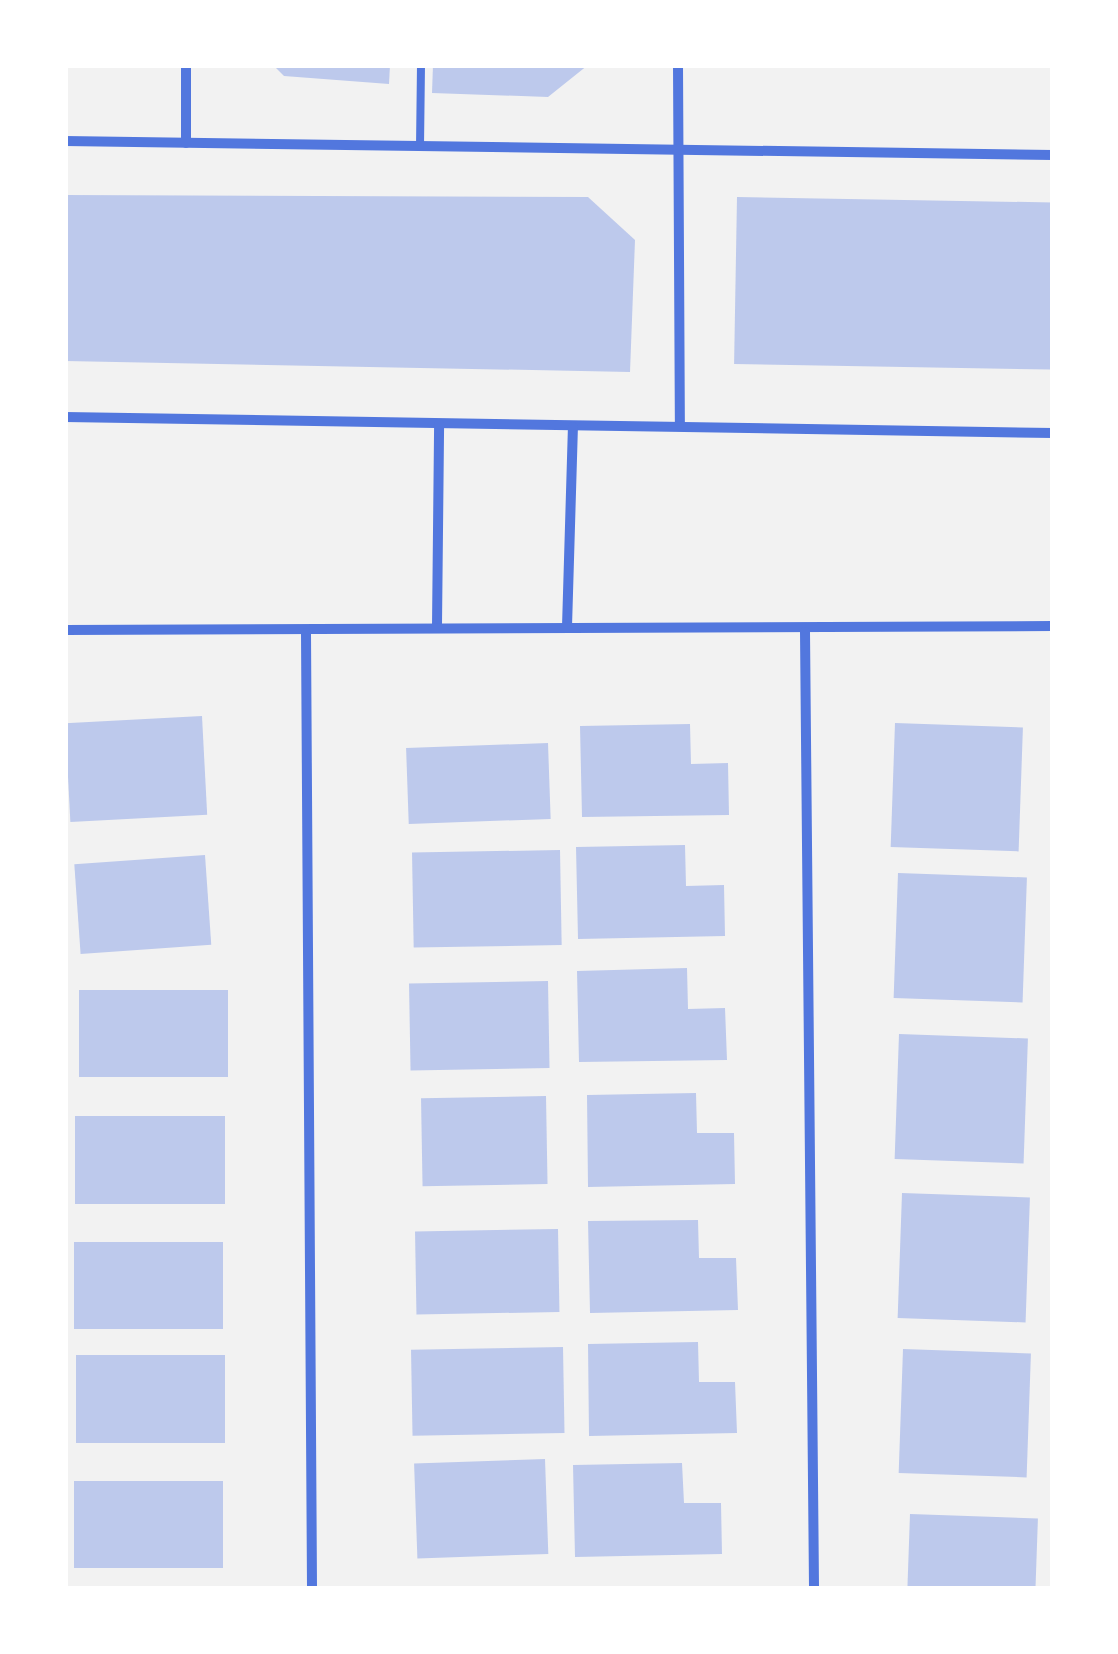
<!DOCTYPE html>
<html>
<head>
<meta charset="utf-8">
<style>
	body { margin:0 }
	#map { position:relative; width:1118px; height:1654px; overflow:hidden; background:#f2f2f2; font-family:"Work Sans",sans-serif }
	div>[style] { position:absolute }
	[style*='--x'] { left:calc(var(--x)*1px); top:calc(var(--y)*1px); width:calc(var(--w)*1px); rotate:calc(var(--a)*1deg) }
	.building>* { inset:0; background:#bdc9ec; transform-origin:0 0 }
	.service>* { height:8px; margin:-4px; padding:0 4px; transform-origin:4px; border-radius:4px; background:#5277de }
	.minor>* { height:10px; margin:-5px; padding:0 5px; transform-origin:5px; border-radius:5px; background:#5277de }
	span { translate:-50% -50%; white-space:nowrap; text-align:center; line-height:1.15; -webkit-text-stroke:8px #fff; paint-order:stroke }
	.frame { position:absolute; inset:0; border:68px solid #fff; pointer-events:none }
</style>
</head>
<body>
<div id="map">
	<div class="building">
		<i style="clip-path:polygon(273px 65px,390px 65px,389px 84px,284px 76px)"></i>
		<i style="clip-path:polygon(433px 65px,588px 65px,548px 97px,432px 93px)"></i>
		<i style="clip-path:polygon(65px 195px,588px 197px,635px 240px,630px 372px,65px 361px)"></i>
		<i style="left:737px;top:197px;width:316px;height:167px;rotate:1deg"></i>
		<i style="left:202px;top:716px;width:99px;height:137px;rotate:87deg"></i>
		<i style="left:895px;top:723px;width:128px;height:124px;rotate:2deg"></i>
		<i style="clip-path:polygon(690px 724px,691px 764px,728px 763px,729px 815px,582px 817px,580px 726px)"></i>
		<i style="left:548px;top:743px;width:76px;height:142px;rotate:88deg"></i>
		<i style="clip-path:polygon(685px 845px,686px 886px,724px 885px,725px 936px,578px 939px,576px 847px)"></i>
		<i style="left:560px;top:850px;width:95px;height:148px;rotate:89deg"></i>
		<i style="left:205px;top:855px;width:90px;height:131px;rotate:86deg"></i>
		<i style="left:898px;top:873px;width:129px;height:125px;rotate:2deg"></i>
		<i style="clip-path:polygon(687px 968px,688px 1009px,725px 1008px,727px 1060px,579px 1062px,577px 971px)"></i>
		<i style="left:548px;top:981px;width:87px;height:139px;rotate:89deg"></i>
		<i style="left:79px;top:990px;width:149px;height:87px"></i>
		<i style="left:899px;top:1034px;width:129px;height:125px;rotate:2deg"></i>
		<i style="clip-path:polygon(696px 1093px,697px 1133px,734px 1133px,735px 1184px,588px 1187px,587px 1095px)"></i>
		<i style="left:546px;top:1096px;width:88px;height:125px;rotate:89deg"></i>
		<i style="left:225px;top:1116px;width:88px;height:150px;rotate:90deg"></i>
		<i style="left:902px;top:1193px;width:128px;height:125px;rotate:2deg"></i>
		<i style="clip-path:polygon(698px 1220px,699px 1258px,736px 1258px,738px 1310px,590px 1313px,588px 1221px)"></i>
		<i style="left:558px;top:1229px;width:83px;height:143px;rotate:89deg"></i>
		<i style="left:74px;top:1242px;width:149px;height:87px"></i>
		<i style="clip-path:polygon(698px 1342px,699px 1382px,735px 1382px,737px 1433px,589px 1436px,588px 1344px)"></i>
		<i style="left:563px;top:1347px;width:86px;height:152px;rotate:89deg"></i>
		<i style="left:903px;top:1349px;width:128px;height:124px;rotate:2deg"></i>
		<i style="left:76px;top:1355px;width:149px;height:88px"></i>
		<i style="left:545px;top:1459px;width:95px;height:131px;rotate:88deg"></i>
		<i style="clip-path:polygon(682px 1463px,684px 1503px,721px 1503px,722px 1554px,575px 1557px,573px 1465px)"></i>
		<i style="left:74px;top:1481px;width:149px;height:87px"></i>
		<i style="left:910px;top:1514px;width:128px;height:75px;rotate:2deg"></i>
	</div>
	<div class="service">
		<i style="--x:420;--y:147;--w:82;--a:-89.3"></i>
	</div>
	<div class="minor">
		<i style="--x:678;--y:65;--w:361;--a:89.7"></i>
		<i style="--x:65;--y:141;--w:988;--a:0.81"></i>
		<i style="--x:186;--y:143;--w:78;--a:-90"></i>
		<i style="--x:65;--y:417;--w:988;--a:0.93"></i>
		<i style="--x:437;--y:626;--w:202;--a:-89.4"></i>
		<i style="--x:567;--y:627;--w:200;--a:-88.3"></i>
		<i style="--x:65;--y:630;--w:988;--a:-0.23"></i>
		<i style="--x:805;--y:632;--w:957;--a:89.46"></i>
		<i style="--x:306;--y:633;--w:956;--a:89.64"></i>
	</div>
	<div class="frame"></div>
</div>
</body>
</html>
